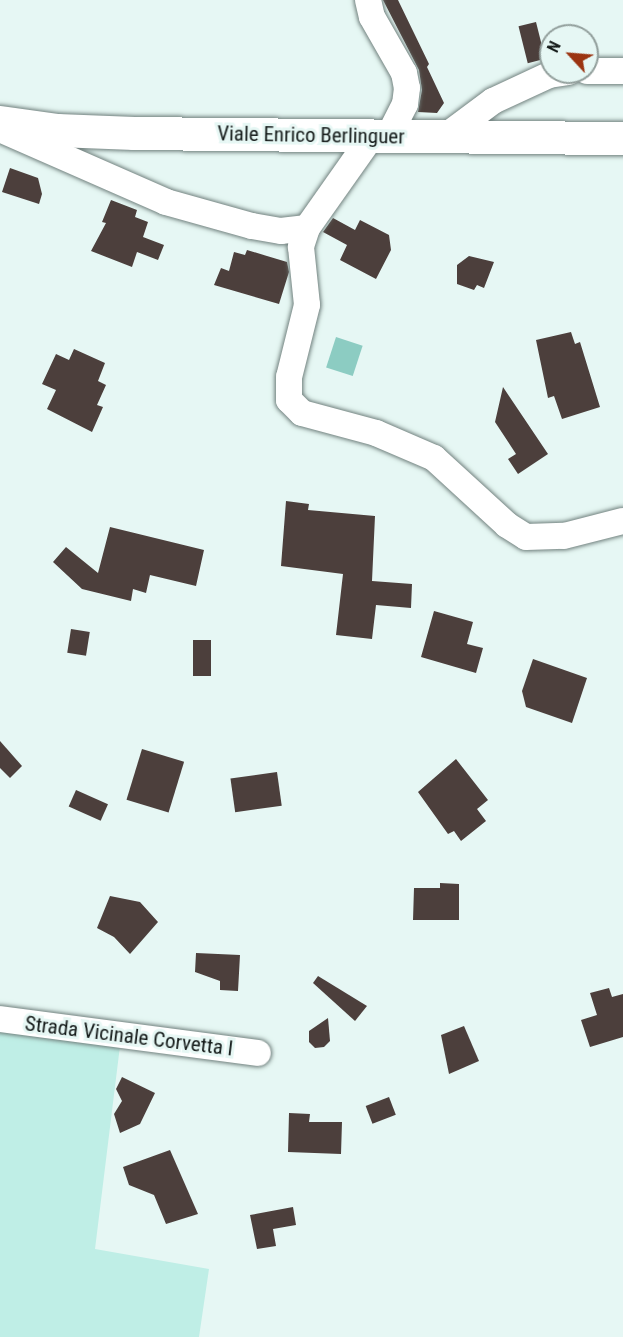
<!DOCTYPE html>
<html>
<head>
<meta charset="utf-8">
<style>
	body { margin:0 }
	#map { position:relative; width:623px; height:1337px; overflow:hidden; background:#e6f7f4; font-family:"Roboto Condensed",sans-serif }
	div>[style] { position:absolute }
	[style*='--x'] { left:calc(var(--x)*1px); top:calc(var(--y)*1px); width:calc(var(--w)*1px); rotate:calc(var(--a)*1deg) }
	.green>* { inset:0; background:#bfeee6 }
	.water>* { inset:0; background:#8cccc2; transform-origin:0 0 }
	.building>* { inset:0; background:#4c3f3c; transform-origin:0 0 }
	.roads { filter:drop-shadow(0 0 2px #72827f) drop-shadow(0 0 2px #72827f) }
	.minor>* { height:26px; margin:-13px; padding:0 13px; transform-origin:13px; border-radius:13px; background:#fff }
	.secondary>* { height:33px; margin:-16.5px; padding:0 16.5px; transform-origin:16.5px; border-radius:16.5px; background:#fff }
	span { translate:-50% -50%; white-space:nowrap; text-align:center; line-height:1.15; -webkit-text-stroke:6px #e6f7f4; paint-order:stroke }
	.street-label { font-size:21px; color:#141a19 }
	.north { position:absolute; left:539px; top:24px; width:60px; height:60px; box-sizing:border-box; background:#e6f7f4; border:2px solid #929f9c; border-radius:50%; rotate:296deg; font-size:16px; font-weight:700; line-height:24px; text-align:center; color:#141a19 }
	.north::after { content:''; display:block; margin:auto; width:21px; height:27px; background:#9b3411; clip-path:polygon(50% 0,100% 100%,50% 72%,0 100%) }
</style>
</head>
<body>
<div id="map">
	<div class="green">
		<i style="clip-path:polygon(0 1031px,120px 1046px,95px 1249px,209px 1269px,199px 1337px,0 1337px)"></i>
	</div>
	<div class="water">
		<i style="left:336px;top:337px;width:28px;height:32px;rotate:18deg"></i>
	</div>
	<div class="building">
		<i style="clip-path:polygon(383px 0,398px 0,429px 64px,427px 67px,444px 103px,437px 113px,418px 112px,422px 90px,419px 70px)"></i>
		<i style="left:536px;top:22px;width:38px;height:18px;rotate:76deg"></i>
		<i style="clip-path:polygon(10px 168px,38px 178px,42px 194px,39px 204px,2px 192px)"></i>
		<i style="clip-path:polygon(111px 200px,137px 210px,135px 217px,148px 222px,143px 237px,164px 245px,158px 260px,137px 252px,132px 267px,91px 251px,106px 223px,102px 222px)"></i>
		<i style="clip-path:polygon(333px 218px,355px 230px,360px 220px,389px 235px,391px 250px,376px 279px,340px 260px,347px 245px,323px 232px)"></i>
		<i style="clip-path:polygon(247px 250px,287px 262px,289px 272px,279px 304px,214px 285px,221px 268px,229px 271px,234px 252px,245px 255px)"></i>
		<i style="clip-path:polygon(469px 256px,494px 262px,484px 288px,477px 285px,474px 290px,457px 284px,457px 265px)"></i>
		<i style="clip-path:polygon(571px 332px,575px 344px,580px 342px,600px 407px,562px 419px,554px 396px,548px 398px,536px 340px)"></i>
		<i style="clip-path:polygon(74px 349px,105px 363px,98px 381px,106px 385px,97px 405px,103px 407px,92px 432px,47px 409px,56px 390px,42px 384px,56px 354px,69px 360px)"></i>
		<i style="clip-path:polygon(503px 387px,548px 454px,518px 474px,508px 459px,516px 454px,495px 422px)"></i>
		<i style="clip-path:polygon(286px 501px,309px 504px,308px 510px,375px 516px,372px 581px,412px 584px,411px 608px,376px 605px,372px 639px,336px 635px,343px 574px,281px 566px)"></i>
		<i style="clip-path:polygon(110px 527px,204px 550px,196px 586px,150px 575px,146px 593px,133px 589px,131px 601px,82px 589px,53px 562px,66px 547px,98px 573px)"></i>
		<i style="clip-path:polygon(434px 611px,473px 622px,467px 644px,483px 648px,476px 673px,421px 657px)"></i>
		<i style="left:71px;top:629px;width:19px;height:24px;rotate:9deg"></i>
		<i style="left:211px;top:640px;width:36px;height:18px;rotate:90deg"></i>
		<i style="clip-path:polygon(533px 659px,587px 678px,572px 723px,526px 707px,522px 691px)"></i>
		<i style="clip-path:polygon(0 741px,22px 766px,10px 778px,0 768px)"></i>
		<i style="left:142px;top:749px;width:44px;height:53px;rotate:17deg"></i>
		<i style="clip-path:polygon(456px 759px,488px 800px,477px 809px,486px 821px,461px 841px,454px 831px,448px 834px,418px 792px)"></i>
		<i style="left:277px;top:772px;width:34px;height:47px;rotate:82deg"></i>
		<i style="left:76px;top:790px;width:35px;height:18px;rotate:24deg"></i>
		<i style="clip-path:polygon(440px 883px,459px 884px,459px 920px,413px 920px,414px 888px,440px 888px)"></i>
		<i style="clip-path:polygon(110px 896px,140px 902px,158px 922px,130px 954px,114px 937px,97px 928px)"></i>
		<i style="clip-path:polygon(196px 953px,240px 955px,238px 991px,220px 990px,220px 981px,195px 972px)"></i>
		<i style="clip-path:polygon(318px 976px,367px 1006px,355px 1021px,313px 983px)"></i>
		<i style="clip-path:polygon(609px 988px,612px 997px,623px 994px,623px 1037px,590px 1047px,581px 1020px,597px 1015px,590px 993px)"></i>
		<i style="clip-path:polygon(328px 1018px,330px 1041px,324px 1047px,315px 1048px,309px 1042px,309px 1031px)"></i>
		<i style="clip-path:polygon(464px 1026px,479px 1061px,449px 1074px,441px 1035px)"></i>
		<i style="clip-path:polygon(122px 1077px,155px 1093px,140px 1124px,120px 1133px,114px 1114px,122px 1101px,116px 1089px)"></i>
		<i style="left:389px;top:1097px;width:19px;height:25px;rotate:69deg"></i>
		<i style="clip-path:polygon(289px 1113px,310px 1114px,309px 1122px,342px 1122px,341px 1154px,288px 1152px)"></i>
		<i style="clip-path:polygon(170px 1150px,198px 1214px,166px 1224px,154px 1195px,129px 1185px,123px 1167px)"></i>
		<i style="clip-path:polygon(293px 1207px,296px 1225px,273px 1229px,276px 1246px,257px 1249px,250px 1215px)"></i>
	</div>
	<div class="roads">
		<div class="minor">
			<i style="--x:368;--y:0;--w:17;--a:77"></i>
			<i style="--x:372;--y:17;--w:64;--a:60.3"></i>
			<i style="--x:404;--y:73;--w:15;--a:79"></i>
			<i style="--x:407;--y:88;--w:16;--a:97"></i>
			<i style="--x:405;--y:104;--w:36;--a:117"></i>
			<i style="--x:587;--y:71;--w:36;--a:0"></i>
			<i style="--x:0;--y:129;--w:181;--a:23.7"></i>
			<i style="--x:166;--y:202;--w:89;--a:15.6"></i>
			<i style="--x:252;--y:226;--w:29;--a:10"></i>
			<i style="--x:281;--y:231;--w:26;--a:-7"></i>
			<i style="--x:307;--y:228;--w:20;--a:108"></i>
			<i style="--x:301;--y:247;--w:58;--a:84.1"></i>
			<i style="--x:307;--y:305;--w:74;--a:104"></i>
			<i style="--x:289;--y:377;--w:23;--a:90"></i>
			<i style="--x:289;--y:400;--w:18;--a:45"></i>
			<i style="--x:302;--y:413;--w:77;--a:15.1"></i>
			<i style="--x:376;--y:433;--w:63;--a:23.3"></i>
			<i style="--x:434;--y:458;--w:99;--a:42.5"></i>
			<i style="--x:507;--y:525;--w:22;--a:32"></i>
			<i style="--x:526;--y:537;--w:38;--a:-2"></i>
			<i style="--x:564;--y:536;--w:61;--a:-14.3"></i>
			<i style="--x:446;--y:136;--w:59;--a:-36.7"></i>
			<i style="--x:493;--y:101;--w:62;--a:-24.9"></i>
			<i style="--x:549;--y:75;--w:20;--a:-9"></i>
			<i style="--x:307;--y:228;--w:113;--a:-54.8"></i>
			<i style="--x:0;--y:1019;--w:260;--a:7.5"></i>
		</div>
		<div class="secondary">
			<i style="--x:0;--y:122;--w:58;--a:8"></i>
			<i style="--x:57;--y:130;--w:77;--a:2.2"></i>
			<i style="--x:134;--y:133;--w:489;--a:0.6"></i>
		</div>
	</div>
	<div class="street-label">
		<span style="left:311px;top:135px;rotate:1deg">Viale Enrico Berlinguer</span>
		<span style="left:129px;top:1036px;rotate:7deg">Strada Vicinale Corvetta I</span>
	</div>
	<div class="north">N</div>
</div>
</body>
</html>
